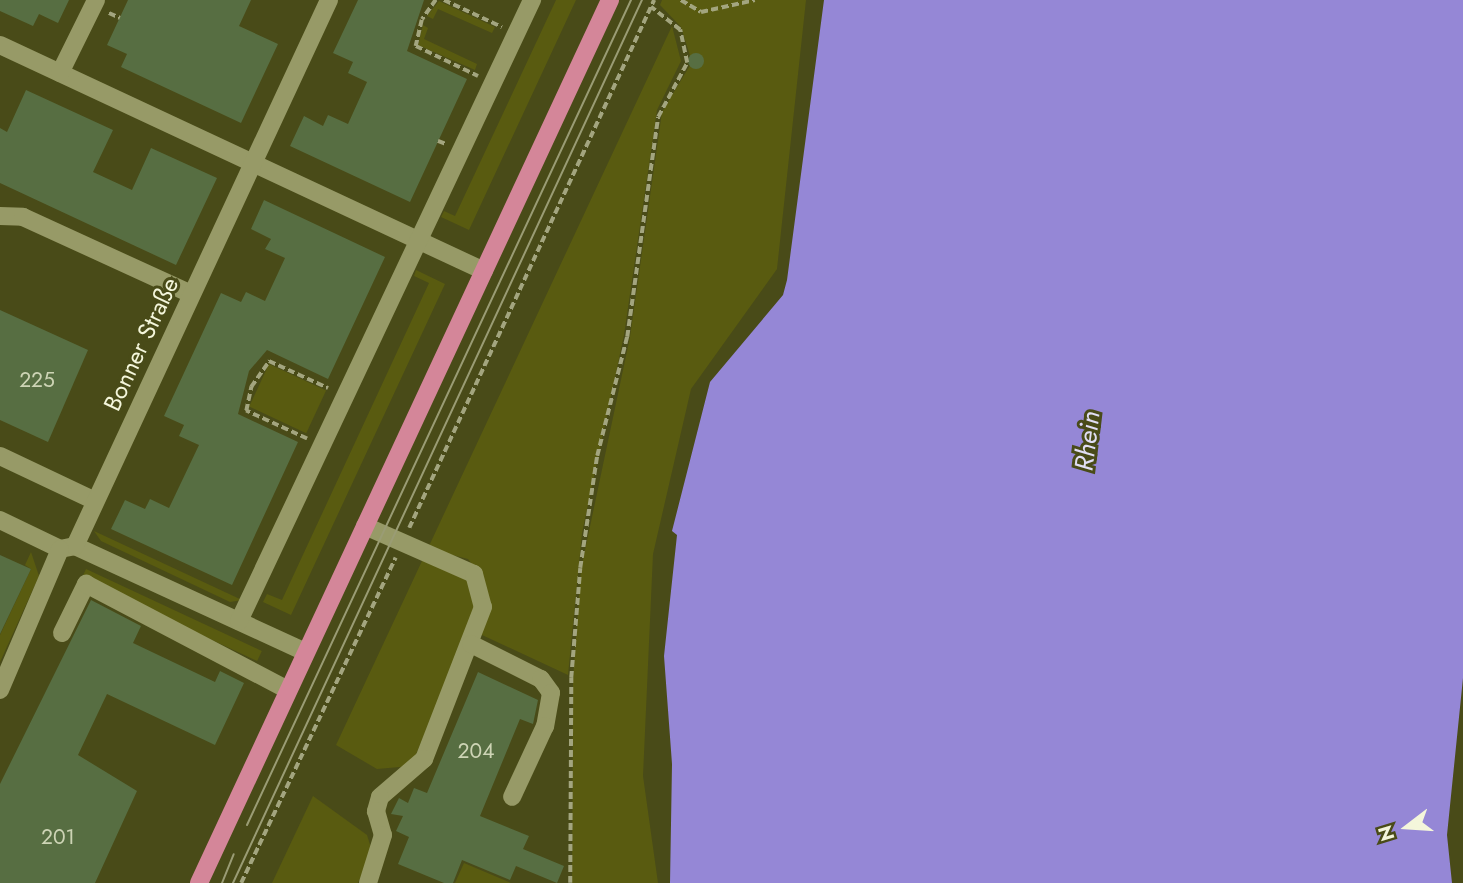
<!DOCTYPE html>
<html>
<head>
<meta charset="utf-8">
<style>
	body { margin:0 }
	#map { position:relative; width:1463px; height:883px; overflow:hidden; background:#494b18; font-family:Jost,sans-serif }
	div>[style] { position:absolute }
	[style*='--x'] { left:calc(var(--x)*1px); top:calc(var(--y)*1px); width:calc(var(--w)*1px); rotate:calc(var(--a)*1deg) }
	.green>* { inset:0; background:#595b10; transform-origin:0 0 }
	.water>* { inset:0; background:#9587d6 }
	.building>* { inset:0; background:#576e42 }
	.round { border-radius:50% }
	.path>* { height:3.5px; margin-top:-1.75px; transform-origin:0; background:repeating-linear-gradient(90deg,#a3a57f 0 7px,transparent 0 10.5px) }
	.minor>* { height:18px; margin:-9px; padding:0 9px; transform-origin:9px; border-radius:9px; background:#979a67 }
	.major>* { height:18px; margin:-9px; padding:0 9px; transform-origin:9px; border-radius:9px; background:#d48699 }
	.tram>* { height:2px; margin:-1px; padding:0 1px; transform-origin:1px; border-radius:1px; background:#9a9c74 }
	span { translate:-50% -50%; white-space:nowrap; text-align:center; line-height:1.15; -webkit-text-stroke:6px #494b18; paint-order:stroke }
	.number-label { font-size:21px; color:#cdd4b5 }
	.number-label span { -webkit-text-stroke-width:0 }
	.street-label { font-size:24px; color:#f4f6db }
	.water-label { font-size:26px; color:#e1def4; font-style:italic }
	.north { position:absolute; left:1372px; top:792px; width:70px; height:70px; -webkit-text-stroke:5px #494b18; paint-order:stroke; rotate:253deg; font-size:19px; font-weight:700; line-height:28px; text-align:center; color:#f4f6db }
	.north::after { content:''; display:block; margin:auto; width:24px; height:32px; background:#f4f6db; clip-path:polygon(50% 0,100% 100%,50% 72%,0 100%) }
</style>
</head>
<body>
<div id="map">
	<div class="green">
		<i style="clip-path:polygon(556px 0,576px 0,469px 230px,441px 217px,444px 211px,455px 216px)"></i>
		<i style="clip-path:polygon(662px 0,806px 0,777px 269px,691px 389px,653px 554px,643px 776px,658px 883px,572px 883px,573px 679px,581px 569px,630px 337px,662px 112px,692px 62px,681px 27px,660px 5px)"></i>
		<i style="clip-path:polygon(439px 1px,495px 27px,492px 33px,438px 9px,433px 19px,427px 16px)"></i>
		<i style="clip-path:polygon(423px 25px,428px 28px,424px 39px,477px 64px,475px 70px,418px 45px)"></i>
		<i style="clip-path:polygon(672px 26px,681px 61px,657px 110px,624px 335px,582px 533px,568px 675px,482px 635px,478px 572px,468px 559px,444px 553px,469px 574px,478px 608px,411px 766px,377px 769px,336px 745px)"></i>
		<i style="clip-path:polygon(416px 270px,445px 284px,291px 615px,263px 602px,267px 594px,282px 600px,429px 283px,414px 276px)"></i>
		<i style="left:269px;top:364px;width:63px;height:47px;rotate:25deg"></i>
		<i style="clip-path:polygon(94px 531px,242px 600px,230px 602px,101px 541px)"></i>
		<i style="clip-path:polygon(31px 552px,39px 576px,0 662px,0 635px,31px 569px,25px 565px)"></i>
		<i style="left:86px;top:569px;width:194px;height:11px;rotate:25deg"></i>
		<i style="clip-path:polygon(313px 796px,367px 835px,372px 851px,358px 883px,272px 883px)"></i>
		<i style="clip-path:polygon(464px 863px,511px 883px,455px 883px)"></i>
	</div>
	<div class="water">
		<i style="clip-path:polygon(824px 0,1463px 0,1463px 678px,1447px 835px,1452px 883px,670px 883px,672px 764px,664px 656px,677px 535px,672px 531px,710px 382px,783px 295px,787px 280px)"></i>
	</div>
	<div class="building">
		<i style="clip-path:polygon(0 0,69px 0,58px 23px,39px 14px,33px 26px,0 11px)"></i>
		<i style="clip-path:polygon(128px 0,251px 0,239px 26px,278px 44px,241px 123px,121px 67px,127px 54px,107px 45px)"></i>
		<i style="clip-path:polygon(358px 0,424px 0,407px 51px,467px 79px,410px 202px,290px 146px,304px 116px,323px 126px,328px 115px,348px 124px,367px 82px,348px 73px,353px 62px,333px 53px)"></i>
		<i class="round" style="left:688px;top:53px;width:16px;height:16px"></i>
		<i style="clip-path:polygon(26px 90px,113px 130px,93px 172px,132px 190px,151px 148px,217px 178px,176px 265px,0 183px,0 128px,7px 132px)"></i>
		<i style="clip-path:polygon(264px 200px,385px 257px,328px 379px,267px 350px,249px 371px,238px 414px,298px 442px,232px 585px,111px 529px,125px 500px,145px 509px,150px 499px,169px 508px,199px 445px,179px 436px,184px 425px,164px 416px,221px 293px,241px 302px,246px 292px,265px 301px,285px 258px,265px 249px,271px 239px,251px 229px)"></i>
		<i style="clip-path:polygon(0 310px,88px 350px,48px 442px,0 420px)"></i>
		<i style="clip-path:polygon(0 555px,31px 569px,0 634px)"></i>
		<i style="clip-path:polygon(91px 600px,141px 626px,133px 643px,215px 682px,220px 671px,244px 683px,215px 745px,107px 694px,78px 755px,137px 791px,95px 883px,0 883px,0 784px)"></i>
		<i style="clip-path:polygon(478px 672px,538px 700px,533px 724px,520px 719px,480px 816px,529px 836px,523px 849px,564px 866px,557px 883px,516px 866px,510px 880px,462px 860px,453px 883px,444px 883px,398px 864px,409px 837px,396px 831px,403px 816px,391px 814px,399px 798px,408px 803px,414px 788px,427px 793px)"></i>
	</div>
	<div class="path">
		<i style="--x:436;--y:0;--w:24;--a:125"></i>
		<i style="--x:422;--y:20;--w:27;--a:103"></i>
		<i style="--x:416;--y:46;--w:69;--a:25.8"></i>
		<i style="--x:444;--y:0;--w:64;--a:25"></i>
		<i style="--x:681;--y:0;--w:23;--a:31"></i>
		<i style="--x:701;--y:12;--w:55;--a:-12.5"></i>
		<i style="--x:109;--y:13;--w:12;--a:24"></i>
		<i style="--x:438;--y:141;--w:9;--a:21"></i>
		<i style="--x:307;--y:439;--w:67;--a:-155.3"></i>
		<i style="--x:246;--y:411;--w:25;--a:-78"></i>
		<i style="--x:251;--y:387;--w:32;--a:-55"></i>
		<i style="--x:269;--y:361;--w:65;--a:24.6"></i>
		<i style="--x:409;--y:528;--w:582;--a:-65.11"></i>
		<i style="--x:241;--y:883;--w:360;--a:-64.6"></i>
		<i style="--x:570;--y:883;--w:205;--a:-89.7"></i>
		<i style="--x:571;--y:678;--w:110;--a:-85.3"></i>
		<i style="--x:580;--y:568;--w:113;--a:-81.4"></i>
		<i style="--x:597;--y:456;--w:123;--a:-75.9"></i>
		<i style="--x:627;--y:337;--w:222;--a:-82"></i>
		<i style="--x:658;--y:117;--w:61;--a:-61.8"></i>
		<i style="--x:687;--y:63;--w:34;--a:-102"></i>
		<i style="--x:680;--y:30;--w:37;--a:-142"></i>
	</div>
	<div class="minor">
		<i style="--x:0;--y:45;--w:534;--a:25.03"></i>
		<i style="--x:60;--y:73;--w:81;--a:-63.7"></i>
		<i style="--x:0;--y:216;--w:23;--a:2"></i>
		<i style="--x:23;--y:217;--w:185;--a:24.6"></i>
		<i style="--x:0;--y:456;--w:105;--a:25.3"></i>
		<i style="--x:0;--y:520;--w:67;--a:25.8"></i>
		<i style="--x:60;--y:549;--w:15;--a:-11"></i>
		<i style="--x:75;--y:546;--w:253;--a:24.7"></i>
		<i style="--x:365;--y:526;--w:119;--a:23.8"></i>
		<i style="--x:474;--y:574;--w:34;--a:75"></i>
		<i style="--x:483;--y:607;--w:163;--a:111.2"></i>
		<i style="--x:424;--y:759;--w:58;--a:139.2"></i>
		<i style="--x:380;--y:797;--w:15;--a:106"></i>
		<i style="--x:376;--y:811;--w:25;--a:74"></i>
		<i style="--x:383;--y:835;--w:50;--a:107.4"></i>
		<i style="--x:75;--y:546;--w:602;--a:-65.05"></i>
		<i style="--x:239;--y:621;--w:687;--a:-64.74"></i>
		<i style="--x:62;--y:633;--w:55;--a:-63.9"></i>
		<i style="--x:86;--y:584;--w:228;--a:27.7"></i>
		<i style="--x:471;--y:644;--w:78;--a:26.6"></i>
		<i style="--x:541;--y:679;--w:17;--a:54"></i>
		<i style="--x:551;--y:693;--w:34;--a:100"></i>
		<i style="--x:545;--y:726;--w:78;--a:114.9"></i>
		<i style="--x:0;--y:690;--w:153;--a:-66.9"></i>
	</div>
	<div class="major">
		<i style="--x:199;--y:883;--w:974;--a:-65.04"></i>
	</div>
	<div class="tram">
		<i style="--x:247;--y:825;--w:910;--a:-65.04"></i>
		<i style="--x:222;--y:883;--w:31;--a:-68"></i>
		<i style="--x:233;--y:883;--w:973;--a:-65.15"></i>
	</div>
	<div class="number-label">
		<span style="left:37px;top:380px">225</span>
		<span style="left:476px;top:751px">204</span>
		<span style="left:58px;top:837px">201</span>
	</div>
	<div class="street-label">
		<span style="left:141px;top:344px;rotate:-65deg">Bonner Straße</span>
	</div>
	<div class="water-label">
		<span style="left:1088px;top:441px;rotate:-83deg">Rhein</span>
	</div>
	<div class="north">N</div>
</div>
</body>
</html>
